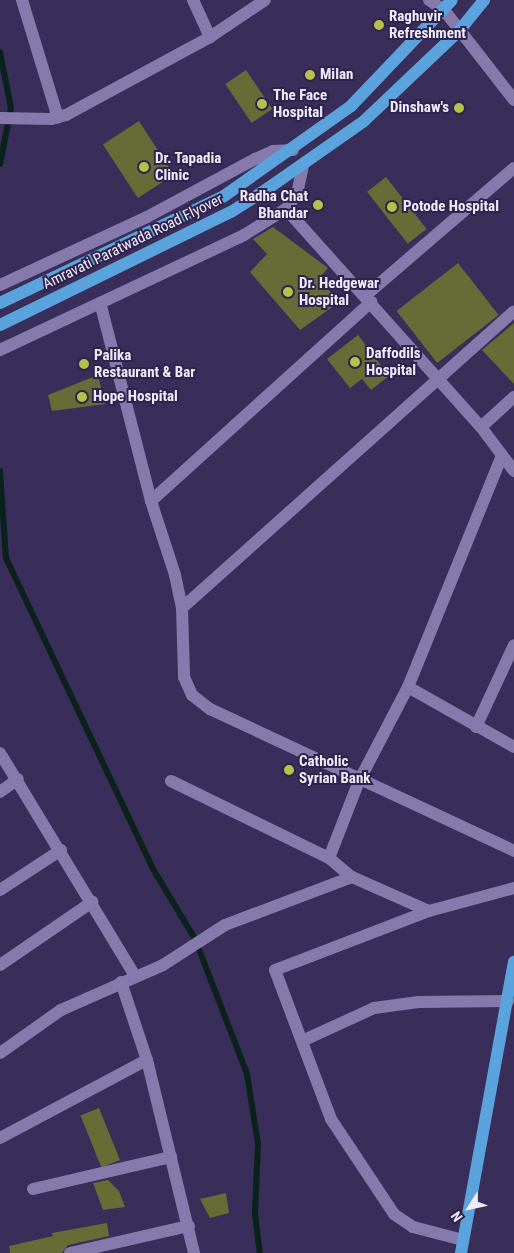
<!DOCTYPE html>
<html>
<head>
<meta charset="utf-8">
<style>
	body { margin:0 }
	#map { position:relative; width:514px; height:1253px; overflow:hidden; background:#392d59; font-family:"Roboto Condensed",sans-serif }
	div>[style] { position:absolute }
	[style*='--x'] { left:calc(var(--x)*1px); top:calc(var(--y)*1px); width:calc(var(--w)*1px); rotate:calc(var(--a)*1deg) }
	.stream>* { height:6px; margin:-3px; padding:0 3px; transform-origin:3px; border-radius:3px; background:#0b221c }
	.building>* { inset:0; background:#656c36; transform-origin:0 0 }
	.minor>* { height:12px; margin:-6px; padding:0 6px; transform-origin:6px; border-radius:6px; background:#867aad }
	.major>* { height:12px; margin:-6px; padding:0 6px; transform-origin:6px; border-radius:6px; background:#5aa3dd }
	.dots>* { width:14px; height:14px; translate:-50% -50%; box-sizing:border-box; border:2px solid #2f224d; border-radius:50% }
	span { translate:-50% -50%; white-space:nowrap; text-align:center; line-height:1.15; -webkit-text-stroke:4px #2f224d; paint-order:stroke }
	.poi-label { font-size:15px; color:#efecfd; font-weight:700 }
	.left { translate:0 -50%; text-align:left }
	.right { translate:-100% -50%; text-align:right }
	.street-label { font-size:15px; color:#efecfd }
	.north { position:absolute; left:444px; top:1183px; width:50px; height:50px; -webkit-text-stroke:4px #2f224d; paint-order:stroke; rotate:235deg; font-size:14px; font-weight:700; line-height:20px; text-align:center; color:#efecfd }
	.north::after { content:''; display:block; margin:auto; width:18px; height:22px; background:#efecfd; clip-path:polygon(50% 0,100% 100%,50% 72%,0 100%) }
</style>
</head>
<body>
<div id="map">
	<div class="stream">
		<i style="--x:0;--y:52;--w:57;--a:78.9"></i>
		<i style="--x:11;--y:108;--w:57;--a:101.1"></i>
		<i style="--x:0;--y:471;--w:87;--a:86.1"></i>
		<i style="--x:6;--y:558;--w:344;--a:64.7"></i>
		<i style="--x:153;--y:869;--w:82;--a:59"></i>
		<i style="--x:195;--y:939;--w:145;--a:68.9"></i>
		<i style="--x:247;--y:1074;--w:71;--a:81.1"></i>
		<i style="--x:258;--y:1144;--w:70;--a:92.5"></i>
		<i style="--x:255;--y:1214;--w:39;--a:83"></i>
	</div>
	<div class="building">
		<i style="left:246px;top:70px;width:47px;height:25px;rotate:56deg"></i>
		<i style="left:139px;top:121px;width:64px;height:43px;rotate:57deg"></i>
		<i style="left:386px;top:177px;width:66px;height:24px;rotate:52deg"></i>
		<i style="clip-path:polygon(273px 227px,328px 268px,320px 277px,338px 303px,300px 330px,250px 272px,267px 254px,253px 239px)"></i>
		<i style="left:458px;top:263px;width:66px;height:78px;rotate:52deg"></i>
		<i style="clip-path:polygon(514px 323px,514px 384px,482px 350px)"></i>
		<i style="clip-path:polygon(358px 335px,389px 376px,371px 390px,362px 379px,350px 388px,327px 359px)"></i>
		<i style="clip-path:polygon(98px 375px,105px 404px,52px 411px,48px 395px)"></i>
		<i style="left:99px;top:1108px;width:56px;height:20px;rotate:68deg"></i>
		<i style="clip-path:polygon(108px 1180px,119px 1191px,125px 1207px,103px 1210px,93px 1183px)"></i>
		<i style="clip-path:polygon(226px 1193px,229px 1213px,210px 1218px,200px 1199px)"></i>
		<i style="clip-path:polygon(107px 1223px,109px 1236px,68px 1245px,62px 1253px,10px 1253px,9px 1246px,53px 1236px,52px 1233px)"></i>
	</div>
	<div class="minor">
		<i style="--x:22;--y:0;--w:123;--a:73"></i>
		<i style="--x:193;--y:0;--w:41;--a:65.3"></i>
		<i style="--x:429;--y:0;--w:18;--a:34"></i>
		<i style="--x:444;--y:10;--w:114;--a:52.1"></i>
		<i style="--x:0;--y:118;--w:51;--a:1.1"></i>
		<i style="--x:51;--y:119;--w:16;--a:-15"></i>
		<i style="--x:66;--y:115;--w:164;--a:-28.4"></i>
		<i style="--x:210;--y:37;--w:66;--a:-33.9"></i>
		<i style="--x:286;--y:209;--w:292;--a:48.2"></i>
		<i style="--x:481;--y:427;--w:55;--a:53.1"></i>
		<i style="--x:0;--y:285;--w:162;--a:-24.8"></i>
		<i style="--x:147;--y:217;--w:123;--a:-28.2"></i>
		<i style="--x:255;--y:159;--w:20;--a:-24"></i>
		<i style="--x:273;--y:151;--w:20;--a:-3"></i>
		<i style="--x:365;--y:296;--w:196;--a:-40.7"></i>
		<i style="--x:101;--y:306;--w:201;--a:75.6"></i>
		<i style="--x:151;--y:501;--w:78;--a:72"></i>
		<i style="--x:175;--y:575;--w:34;--a:78"></i>
		<i style="--x:182;--y:608;--w:69;--a:88.3"></i>
		<i style="--x:184;--y:677;--w:20;--a:66"></i>
		<i style="--x:192;--y:695;--w:23;--a:38"></i>
		<i style="--x:210;--y:709;--w:336;--a:25"></i>
		<i style="--x:0;--y:350;--w:270;--a:-25.2"></i>
		<i style="--x:244;--y:235;--w:49;--a:-31.8"></i>
		<i style="--x:286;--y:209;--w:19;--a:-54"></i>
		<i style="--x:297;--y:194;--w:30;--a:-78"></i>
		<i style="--x:481;--y:427;--w:45;--a:-42.3"></i>
		<i style="--x:151;--y:501;--w:297;--a:-42.1"></i>
		<i style="--x:182;--y:608;--w:445;--a:-41.8"></i>
		<i style="--x:408;--y:687;--w:122;--a:29.5"></i>
		<i style="--x:476;--y:727;--w:90;--a:-65.1"></i>
		<i style="--x:0;--y:753;--w:261;--a:58.8"></i>
		<i style="--x:171;--y:781;--w:176;--a:26"></i>
		<i style="--x:329;--y:858;--w:30;--a:40"></i>
		<i style="--x:352;--y:877;--w:84;--a:23.8"></i>
		<i style="--x:0;--y:792;--w:22;--a:-36"></i>
		<i style="--x:329;--y:858;--w:83;--a:-68.7"></i>
		<i style="--x:359;--y:781;--w:106;--a:-62.5"></i>
		<i style="--x:408;--y:687;--w:250;--a:-67.9"></i>
		<i style="--x:0;--y:890;--w:73;--a:-33.3"></i>
		<i style="--x:0;--y:965;--w:112;--a:-34.4"></i>
		<i style="--x:121;--y:982;--w:82;--a:71.6"></i>
		<i style="--x:147;--y:1060;--w:199;--a:76.3"></i>
		<i style="--x:302;--y:1041;--w:79;--a:-24.6"></i>
		<i style="--x:374;--y:1008;--w:45;--a:-7.6"></i>
		<i style="--x:419;--y:1002;--w:89;--a:-0.6"></i>
		<i style="--x:0;--y:1053;--w:75;--a:-35.2"></i>
		<i style="--x:61;--y:1010;--w:111;--a:-23.8"></i>
		<i style="--x:163;--y:965;--w:74;--a:-32.8"></i>
		<i style="--x:225;--y:925;--w:136;--a:-20.7"></i>
		<i style="--x:0;--y:1138;--w:166;--a:-28"></i>
		<i style="--x:33;--y:1189;--w:142;--a:-13.1"></i>
		<i style="--x:463;--y:1240;--w:52;--a:-165.4"></i>
		<i style="--x:413;--y:1227;--w:23;--a:-146"></i>
		<i style="--x:394;--y:1214;--w:114;--a:-123.6"></i>
		<i style="--x:331;--y:1119;--w:159;--a:-110.6"></i>
		<i style="--x:275;--y:970;--w:165;--a:-21"></i>
		<i style="--x:429;--y:911;--w:88;--a:-15.1"></i>
		<i style="--x:70;--y:1253;--w:122;--a:-12.8"></i>
	</div>
	<div class="major">
		<i style="--x:0;--y:303;--w:248;--a:-25.5"></i>
		<i style="--x:224;--y:196;--w:156;--a:-35.3"></i>
		<i style="--x:351;--y:106;--w:146;--a:-46.4"></i>
		<i style="--x:0;--y:325;--w:257;--a:-26.1"></i>
		<i style="--x:231;--y:212;--w:43;--a:-32.6"></i>
		<i style="--x:267;--y:189;--w:118;--a:-35"></i>
		<i style="--x:364;--y:121;--w:131;--a:-43.5"></i>
		<i style="--x:459;--y:31;--w:40;--a:-51"></i>
		<i style="--x:461;--y:1253;--w:296;--a:-79.7"></i>
	</div>
	<div class="dots">
		<i style="left:379px;top:25px;background:#b5c249"></i>
		<i style="left:310px;top:75px;background:#b5c249"></i>
		<i style="left:262px;top:104px;background:#b5c249"></i>
		<i style="left:459px;top:108px;background:#b5c249"></i>
		<i style="left:144px;top:167px;background:#b5c249"></i>
		<i style="left:318px;top:205px;background:#b5c249"></i>
		<i style="left:392px;top:207px;background:#b5c249"></i>
		<i style="left:288px;top:292px;background:#b5c249"></i>
		<i style="left:355px;top:362px;background:#b5c249"></i>
		<i style="left:84px;top:364px;background:#b5c249"></i>
		<i style="left:82px;top:397px;background:#b5c249"></i>
		<i style="left:289px;top:770px;background:#b5c249"></i>
	</div>
	<div class="poi-label">
		<span class="left" style="left:389px;top:25px">Raghuvir<br>Refreshment</span>
		<span class="left" style="left:320px;top:75px">Milan</span>
		<span class="left" style="left:273px;top:104px">The Face<br>Hospital</span>
		<span class="right" style="left:449px;top:108px">Dinshaw's</span>
		<span class="left" style="left:155px;top:167px">Dr. Tapadia<br>Clinic</span>
		<span class="right" style="left:308px;top:205px">Radha Chat<br>Bhandar</span>
		<span class="left" style="left:403px;top:207px">Potode Hospital</span>
		<span class="left" style="left:299px;top:292px">Dr. Hedgewar<br>Hospital</span>
		<span class="left" style="left:366px;top:362px">Daffodils<br>Hospital</span>
		<span class="left" style="left:94px;top:364px">Palika<br>Restaurant &amp; Bar</span>
		<span class="left" style="left:93px;top:397px">Hope Hospital</span>
		<span class="left" style="left:299px;top:770px">Catholic<br>Syrian Bank</span>
	</div>
	<div class="street-label">
		<span style="left:133px;top:242px;rotate:-26deg">Amravati Paratwada Road Flyover</span>
	</div>
	<div class="north">N</div>
</div>
</body>
</html>
